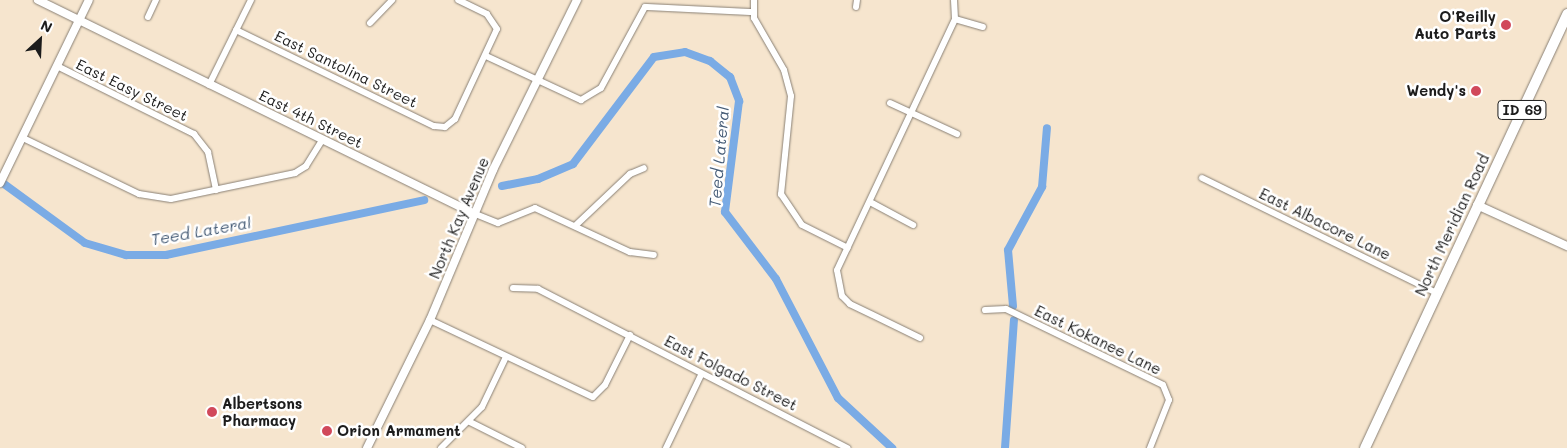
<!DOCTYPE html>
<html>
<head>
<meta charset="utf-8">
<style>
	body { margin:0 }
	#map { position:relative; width:1567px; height:448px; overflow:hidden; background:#f6e5ce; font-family:Mali,sans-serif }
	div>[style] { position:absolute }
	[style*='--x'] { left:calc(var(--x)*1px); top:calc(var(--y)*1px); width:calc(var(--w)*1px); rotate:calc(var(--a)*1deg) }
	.canal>* { height:8px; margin:-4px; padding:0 4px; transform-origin:4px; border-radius:4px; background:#7aabe5 }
	.roads { filter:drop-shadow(0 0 1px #898075) drop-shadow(0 0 1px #898075) }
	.minor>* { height:6px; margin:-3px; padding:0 3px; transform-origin:3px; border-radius:3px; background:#fff }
	.tertiary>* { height:8px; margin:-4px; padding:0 4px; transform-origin:4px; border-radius:4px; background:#fff }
	.primary>* { height:10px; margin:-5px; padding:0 5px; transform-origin:5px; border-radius:5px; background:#fff }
	.dots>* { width:14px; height:14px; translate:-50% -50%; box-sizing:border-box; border:2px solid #fff; border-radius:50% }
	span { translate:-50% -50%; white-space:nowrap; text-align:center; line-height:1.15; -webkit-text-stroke:5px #fff; paint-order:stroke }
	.shield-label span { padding:1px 4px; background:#fff; border:1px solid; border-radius:4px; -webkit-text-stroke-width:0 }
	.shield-label { font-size:14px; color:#1c1c1c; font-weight:700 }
	.poi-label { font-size:15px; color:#1c1c1c; font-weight:700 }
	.right { translate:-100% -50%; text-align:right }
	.left { translate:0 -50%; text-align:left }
	.street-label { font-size:15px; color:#1c1c1c }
	.water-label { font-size:16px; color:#465c76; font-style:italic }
	.north { position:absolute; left:15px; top:15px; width:50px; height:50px; -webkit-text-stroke:4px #fff; paint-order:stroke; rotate:25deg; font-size:14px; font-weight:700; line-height:20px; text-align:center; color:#1c1c1c }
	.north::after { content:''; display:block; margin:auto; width:18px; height:22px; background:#1c1c1c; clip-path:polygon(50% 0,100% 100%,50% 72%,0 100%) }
</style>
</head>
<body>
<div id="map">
	<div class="canal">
		<i style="--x:0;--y:181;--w:105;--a:36.1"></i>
		<i style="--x:85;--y:243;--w:43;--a:16.3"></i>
		<i style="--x:126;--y:255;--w:40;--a:0"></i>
		<i style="--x:166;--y:255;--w:264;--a:-12"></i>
		<i style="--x:502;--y:186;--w:37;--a:-11"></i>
		<i style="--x:538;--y:179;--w:38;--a:-23"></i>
		<i style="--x:573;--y:164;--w:134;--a:-52.9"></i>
		<i style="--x:654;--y:57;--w:31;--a:-9"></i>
		<i style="--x:685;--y:52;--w:27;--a:20"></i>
		<i style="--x:710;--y:61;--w:26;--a:39"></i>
		<i style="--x:730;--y:77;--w:26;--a:69"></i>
		<i style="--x:739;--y:101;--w:112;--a:97.2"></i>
		<i style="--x:725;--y:212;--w:84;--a:52.7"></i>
		<i style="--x:776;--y:279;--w:134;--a:62.5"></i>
		<i style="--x:838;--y:398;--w:74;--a:42.8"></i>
		<i style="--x:1013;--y:306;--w:56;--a:-95.1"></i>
		<i style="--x:1008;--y:250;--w:72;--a:-61.6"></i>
		<i style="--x:1042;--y:187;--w:59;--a:-85.2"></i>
		<i style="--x:1005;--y:448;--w:128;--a:-86"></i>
	</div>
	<div class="roads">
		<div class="minor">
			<i style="--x:754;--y:0;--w:18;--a:90"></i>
			<i style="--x:754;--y:18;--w:60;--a:60"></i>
			<i style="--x:784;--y:70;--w:27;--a:75"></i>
			<i style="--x:791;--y:96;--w:99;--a:95.8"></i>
			<i style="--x:781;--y:194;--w:37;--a:56"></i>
			<i style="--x:802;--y:225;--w:51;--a:26.6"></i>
			<i style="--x:856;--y:7;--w:7;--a:-82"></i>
			<i style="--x:148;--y:17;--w:19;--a:-65"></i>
			<i style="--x:955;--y:19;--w:29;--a:16"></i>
			<i style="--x:370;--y:23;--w:32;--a:-46"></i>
			<i style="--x:236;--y:30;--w:220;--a:25.9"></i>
			<i style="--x:434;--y:126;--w:11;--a:5"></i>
			<i style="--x:445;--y:127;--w:13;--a:-39"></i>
			<i style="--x:455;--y:119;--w:99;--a:-65"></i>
			<i style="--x:497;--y:29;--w:18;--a:-124"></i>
			<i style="--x:487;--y:14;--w:32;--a:-154"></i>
			<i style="--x:486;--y:56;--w:105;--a:24.9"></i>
			<i style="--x:581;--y:100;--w:23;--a:-31"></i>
			<i style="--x:601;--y:88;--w:92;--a:-61.5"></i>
			<i style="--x:645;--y:7;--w:107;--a:2.7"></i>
			<i style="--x:59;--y:67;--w:151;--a:26.4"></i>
			<i style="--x:194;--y:134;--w:23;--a:52"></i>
			<i style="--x:208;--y:152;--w:39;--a:78"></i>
			<i style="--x:209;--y:85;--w:95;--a:-63.7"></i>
			<i style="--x:890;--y:103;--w:74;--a:24.8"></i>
			<i style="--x:23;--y:138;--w:129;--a:25.8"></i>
			<i style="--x:139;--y:194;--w:32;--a:9"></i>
			<i style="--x:171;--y:199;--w:127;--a:-11.8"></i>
			<i style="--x:295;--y:173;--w:13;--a:-32"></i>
			<i style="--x:306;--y:166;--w:31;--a:-58"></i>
			<i style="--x:1202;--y:178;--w:262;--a:26.1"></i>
			<i style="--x:870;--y:202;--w:49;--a:28.1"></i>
			<i style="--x:473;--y:213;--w:27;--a:22"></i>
			<i style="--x:498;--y:223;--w:40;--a:-22"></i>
			<i style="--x:535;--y:208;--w:105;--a:24.9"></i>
			<i style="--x:630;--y:252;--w:24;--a:7"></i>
			<i style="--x:575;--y:226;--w:76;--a:-43.4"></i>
			<i style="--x:630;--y:174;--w:15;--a:-23"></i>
			<i style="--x:513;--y:288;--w:25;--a:2"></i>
			<i style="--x:538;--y:289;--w:348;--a:27.2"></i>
			<i style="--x:985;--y:310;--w:21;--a:-3"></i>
			<i style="--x:1006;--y:309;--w:174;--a:25.8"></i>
			<i style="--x:1163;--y:385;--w:16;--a:68"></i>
			<i style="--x:1169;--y:400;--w:52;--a:111.6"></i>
			<i style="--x:430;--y:320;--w:180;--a:25.3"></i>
			<i style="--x:593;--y:397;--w:17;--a:-45"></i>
			<i style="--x:605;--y:385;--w:56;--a:-63.4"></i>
			<i style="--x:920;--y:338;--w:78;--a:-154.1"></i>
			<i style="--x:850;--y:304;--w:11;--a:-135"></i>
			<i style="--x:842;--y:296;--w:26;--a:-101"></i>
			<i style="--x:837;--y:270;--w:277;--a:-64.8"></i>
			<i style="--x:955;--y:19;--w:19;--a:-93"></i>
			<i style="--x:470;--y:422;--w:58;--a:26.6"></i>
			<i style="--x:441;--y:448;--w:58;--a:-45"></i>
			<i style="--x:482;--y:407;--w:55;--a:-64.4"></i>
			<i style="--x:666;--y:448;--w:81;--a:-64.4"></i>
		</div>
		<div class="tertiary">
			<i style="--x:38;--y:0;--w:484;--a:26.1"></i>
			<i style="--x:0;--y:183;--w:203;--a:-64.1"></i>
			<i style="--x:1477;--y:205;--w:99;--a:24.5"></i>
			<i style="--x:367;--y:448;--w:143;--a:-63.8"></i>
			<i style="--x:430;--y:320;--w:163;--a:-67.2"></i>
			<i style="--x:493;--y:170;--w:190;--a:-63.7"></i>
		</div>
		<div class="primary">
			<i style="--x:1365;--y:448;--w:479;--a:-65"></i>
		</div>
	</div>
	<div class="dots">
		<i style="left:1506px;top:25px;background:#d1495b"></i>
		<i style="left:1476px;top:91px;background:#d1495b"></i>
		<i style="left:212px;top:412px;background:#d1495b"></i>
		<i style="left:327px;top:431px;background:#d1495b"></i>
	</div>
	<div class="shield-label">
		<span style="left:1522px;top:110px">ID 69</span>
	</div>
	<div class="poi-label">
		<span class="right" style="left:1496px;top:25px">O'Reilly<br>Auto Parts</span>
		<span class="right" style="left:1466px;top:91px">Wendy's</span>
		<span class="left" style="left:222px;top:412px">Albertsons<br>Pharmacy</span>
		<span class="left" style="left:337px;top:431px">Orion Armament</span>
	</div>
	<div class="street-label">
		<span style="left:346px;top:69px;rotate:26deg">East Santolina Street</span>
		<span style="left:132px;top:90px;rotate:26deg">East Easy Street</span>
		<span style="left:311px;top:119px;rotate:26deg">East 4th Street</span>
		<span style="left:459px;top:218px;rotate:-67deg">North Kay Avenue</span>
		<span style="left:1325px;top:224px;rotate:26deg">East Albacore Lane</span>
		<span style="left:1452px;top:225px;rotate:-65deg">North Meridian Road</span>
		<span style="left:1098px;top:340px;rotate:26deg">East Kokanee Lane</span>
		<span style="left:731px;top:373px;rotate:27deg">East Folgado Street</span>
	</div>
	<div class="water-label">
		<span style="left:719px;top:157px;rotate:-85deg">Teed Lateral</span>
		<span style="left:201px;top:231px;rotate:-10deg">Teed Lateral</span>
	</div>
	<div class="north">N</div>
</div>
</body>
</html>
